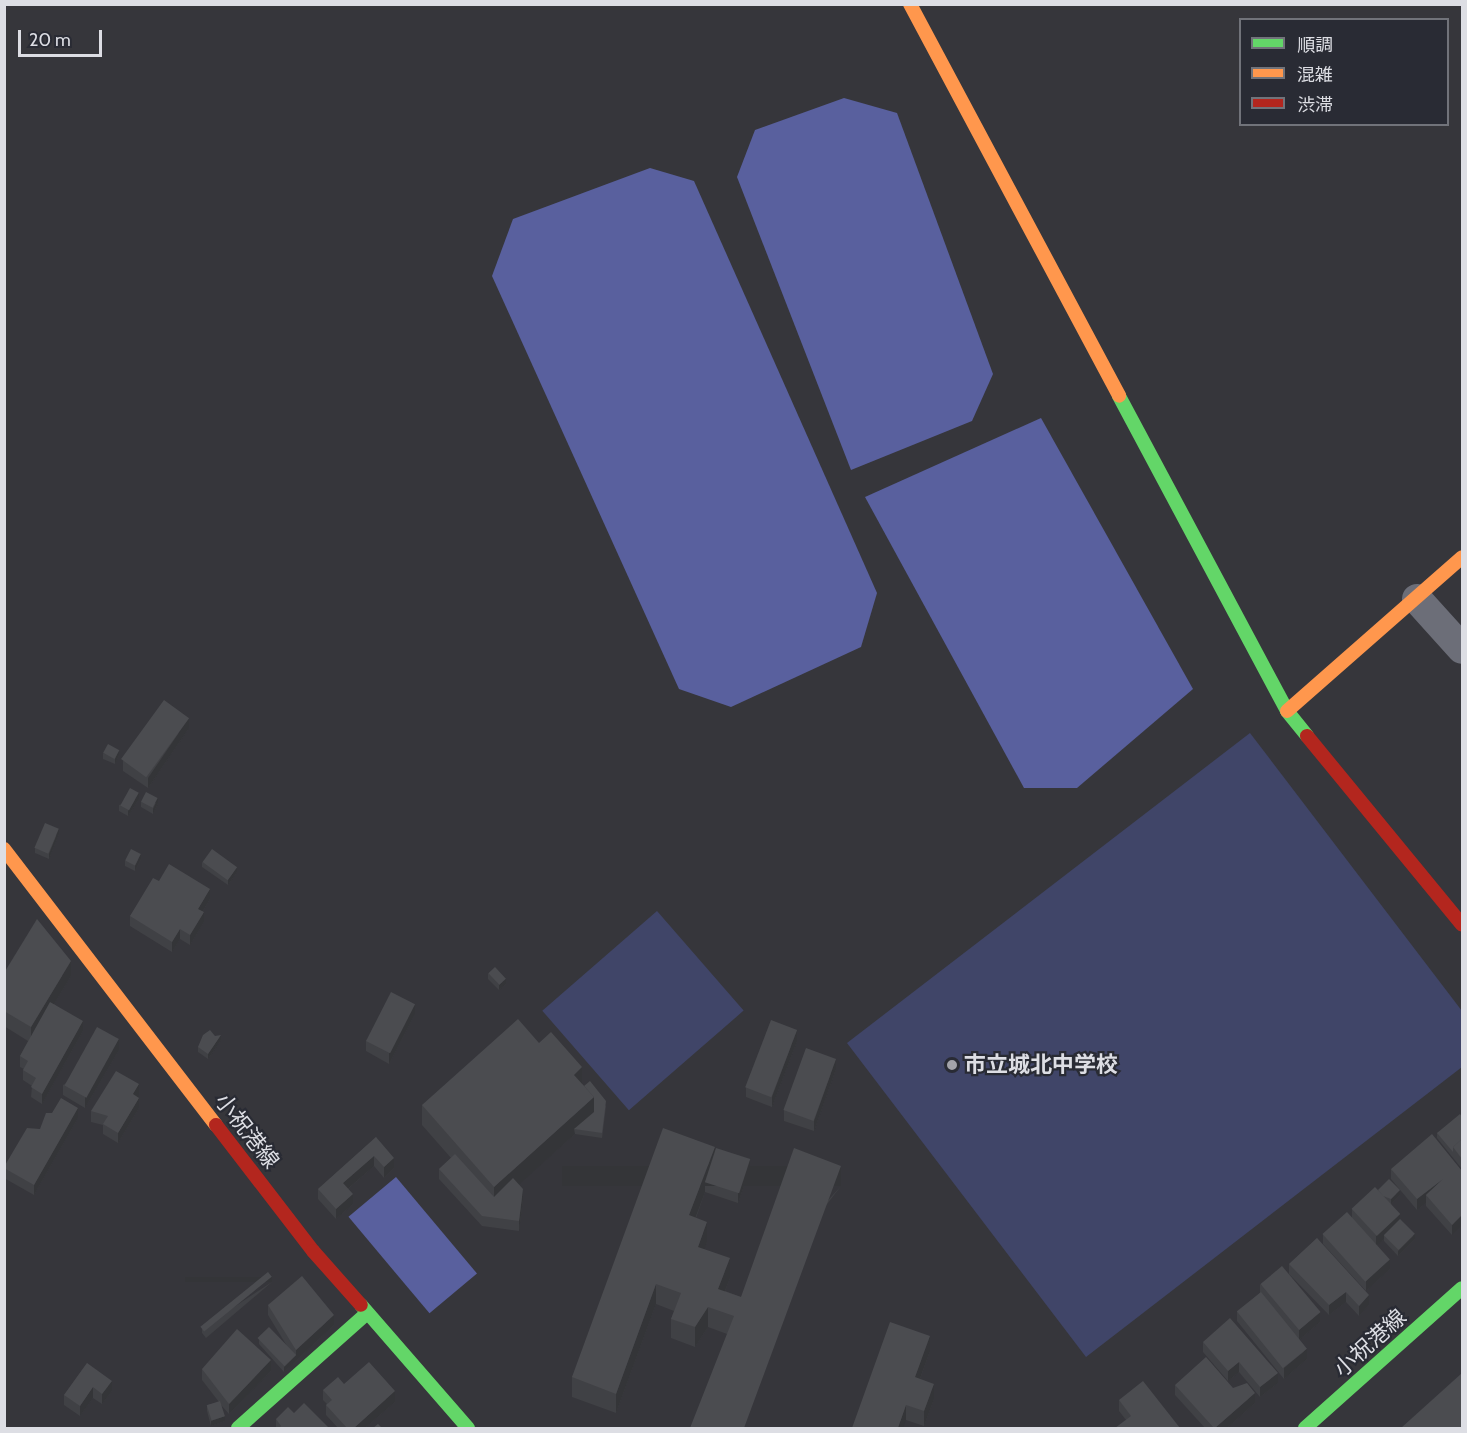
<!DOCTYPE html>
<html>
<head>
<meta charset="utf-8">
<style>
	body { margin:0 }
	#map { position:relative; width:1467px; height:1433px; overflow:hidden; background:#36363b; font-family:Cabin,"Noto Sans JP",sans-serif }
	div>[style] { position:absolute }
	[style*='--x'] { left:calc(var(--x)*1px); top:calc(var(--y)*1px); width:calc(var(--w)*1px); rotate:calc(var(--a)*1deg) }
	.green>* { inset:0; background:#404568; transform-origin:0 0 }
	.water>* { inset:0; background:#59609e; transform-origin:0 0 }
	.street>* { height:30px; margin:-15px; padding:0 15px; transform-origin:15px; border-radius:15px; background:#6c6e78 }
	.fast>* { height:14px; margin:-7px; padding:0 7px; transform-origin:7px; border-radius:7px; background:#63d668 }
	.slow>* { height:14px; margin:-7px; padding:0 7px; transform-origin:7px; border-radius:7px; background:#ff974d }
	.jam>* { height:14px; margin:-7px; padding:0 7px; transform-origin:7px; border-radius:7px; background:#b3261e }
	.wall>* { inset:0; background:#404145 }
	.shaded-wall>* { inset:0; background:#343538; transform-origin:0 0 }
	.building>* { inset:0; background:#4b4c50; transform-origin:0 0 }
	.dots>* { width:16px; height:16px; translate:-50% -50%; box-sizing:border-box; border:3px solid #292b34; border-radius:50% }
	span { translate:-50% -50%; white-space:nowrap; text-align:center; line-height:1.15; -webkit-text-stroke:4.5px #292b34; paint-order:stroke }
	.poi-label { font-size:22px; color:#dddee4; font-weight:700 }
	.left { translate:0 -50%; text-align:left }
	.street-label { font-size:22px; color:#dddee4 }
	.frame { position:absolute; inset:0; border:6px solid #dddee4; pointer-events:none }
	.legend { position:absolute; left:1239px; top:18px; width:210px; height:108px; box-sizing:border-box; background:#292b34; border:2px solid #71737a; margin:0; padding:8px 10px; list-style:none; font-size:18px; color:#dddee4 }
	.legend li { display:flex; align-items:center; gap:12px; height:30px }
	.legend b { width:30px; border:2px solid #71737a }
	.scale { position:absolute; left:18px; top:30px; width:84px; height:27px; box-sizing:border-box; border:3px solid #dddee4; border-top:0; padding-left:8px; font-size:18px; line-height:21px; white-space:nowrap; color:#dddee4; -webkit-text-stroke:4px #292b34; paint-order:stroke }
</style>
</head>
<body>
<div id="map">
	<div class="green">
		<i style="clip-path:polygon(1250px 733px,1462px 1011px,1462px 1067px,1086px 1357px,847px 1043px)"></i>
		<i style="left:657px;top:911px;width:132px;height:152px;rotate:49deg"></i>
	</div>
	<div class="water">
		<i style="clip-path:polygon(844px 98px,897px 113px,993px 374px,972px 421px,851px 470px,737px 177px,755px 130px)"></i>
		<i style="clip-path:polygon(650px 168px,694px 181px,877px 593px,861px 647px,731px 707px,679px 689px,492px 276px,513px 219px)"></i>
		<i style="clip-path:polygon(1041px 418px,1193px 689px,1077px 788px,1024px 788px,865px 497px)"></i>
		<i style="left:396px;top:1177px;width:126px;height:62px;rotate:50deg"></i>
	</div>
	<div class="street">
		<i style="--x:1417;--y:599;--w:67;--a:48"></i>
	</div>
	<div class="fast">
		<i style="--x:1119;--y:396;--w:357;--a:61.9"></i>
		<i style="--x:1287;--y:711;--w:32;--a:51"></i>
		<i style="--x:361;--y:1305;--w:163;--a:49"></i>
		<i style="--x:238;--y:1428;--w:173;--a:-41.7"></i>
		<i style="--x:1305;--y:1428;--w:210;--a:-41.7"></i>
	</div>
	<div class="slow">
		<i style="--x:910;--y:4;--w:444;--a:61.9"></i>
		<i style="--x:1287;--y:711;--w:233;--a:-41.3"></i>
		<i style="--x:4;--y:849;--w:348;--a:52.5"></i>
	</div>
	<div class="jam">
		<i style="--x:1307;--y:736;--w:244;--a:50.6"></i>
		<i style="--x:216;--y:1125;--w:159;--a:52.4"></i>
		<i style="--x:313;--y:1251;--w:72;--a:48.4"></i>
	</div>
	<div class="wall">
		<i style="clip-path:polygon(189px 728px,148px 788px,123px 771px,123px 761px)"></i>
		<i style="clip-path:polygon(103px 753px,119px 755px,115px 764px,103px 759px)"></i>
		<i style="clip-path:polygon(139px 799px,128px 816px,119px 811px,119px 805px)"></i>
		<i style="clip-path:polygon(141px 802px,158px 803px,153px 814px,141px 807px)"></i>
		<i style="clip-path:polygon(59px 834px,49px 859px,35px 853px,35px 848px)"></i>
		<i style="clip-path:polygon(141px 859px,135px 871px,125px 866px,125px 861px)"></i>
		<i style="clip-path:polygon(202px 862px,237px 872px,228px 885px,202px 867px)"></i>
		<i style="clip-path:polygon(159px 881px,210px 899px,203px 911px,204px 922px,190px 945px,180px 939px,172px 952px,130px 926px,130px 916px)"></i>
		<i style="clip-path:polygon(4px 973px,71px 976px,54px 1004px,83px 1031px,42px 1104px,31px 1097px,32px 1086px,23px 1080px,23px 1070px,24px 1069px,20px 1067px,20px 1056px,28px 1041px,4px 1026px)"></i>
		<i style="clip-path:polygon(488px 973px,506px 984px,499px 990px,488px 979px)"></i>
		<i style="clip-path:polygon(415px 1014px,389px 1064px,366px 1051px,366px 1041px)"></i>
		<i style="clip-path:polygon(215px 1036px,221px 1040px,208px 1059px,198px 1052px,198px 1047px)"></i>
		<i style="clip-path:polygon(797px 1041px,772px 1107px,746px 1097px,746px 1087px)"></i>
		<i style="clip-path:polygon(539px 1043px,582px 1084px,606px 1106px,602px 1138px,575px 1134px,519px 1184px,523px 1199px,519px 1231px,482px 1226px,439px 1179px,439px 1169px,451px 1158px,422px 1125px,422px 1105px)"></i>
		<i style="clip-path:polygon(119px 1050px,85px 1108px,63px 1095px,63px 1085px)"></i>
		<i style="clip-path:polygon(836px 1069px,814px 1131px,784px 1121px,784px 1110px)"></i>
		<i style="clip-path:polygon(139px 1095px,137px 1097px,139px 1108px,118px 1143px,103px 1134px,103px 1125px,91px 1122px,91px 1111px)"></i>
		<i style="clip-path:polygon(1462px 1117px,1462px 1169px,1437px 1138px,1437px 1133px)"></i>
		<i style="clip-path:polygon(78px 1118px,34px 1195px,4px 1178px,4px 1167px,40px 1129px)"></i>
		<i style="clip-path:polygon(376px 1137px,394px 1168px,384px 1178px,374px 1166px,348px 1189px,353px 1204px,336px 1219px,318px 1199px,318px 1189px)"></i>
		<i style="clip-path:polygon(715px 1152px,750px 1169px,738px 1203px,705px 1192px,696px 1218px,707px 1242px,704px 1249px,730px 1278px,725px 1291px,741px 1297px,841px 1186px,727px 1334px,708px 1327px,695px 1347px,671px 1338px,671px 1319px,674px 1311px,656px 1304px,616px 1413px,572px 1397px,572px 1377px)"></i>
		<i style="clip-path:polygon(1391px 1169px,1462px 1171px,1452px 1235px,1426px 1206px,1426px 1203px,1417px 1210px,1391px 1179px)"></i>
		<i style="clip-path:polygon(1378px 1190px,1400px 1195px,1391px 1204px,1400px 1219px,1415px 1239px,1398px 1256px,1384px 1241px,1384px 1239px,1377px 1245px,1390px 1269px,1366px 1291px,1323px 1244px,1323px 1234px,1352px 1218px,1352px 1209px)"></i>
		<i style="clip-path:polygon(1317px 1238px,1369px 1305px,1359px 1316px,1346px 1302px,1329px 1315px,1289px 1274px,1289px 1264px)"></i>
		<i style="clip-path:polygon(272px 1282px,206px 1338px,202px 1333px,202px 1328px)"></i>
		<i style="clip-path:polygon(1260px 1284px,1320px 1322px,1299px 1340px,1307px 1359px,1284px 1379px,1237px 1321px,1237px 1311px,1260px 1293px)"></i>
		<i style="clip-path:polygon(268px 1305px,334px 1325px,284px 1372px,259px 1344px,259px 1339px,287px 1346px,268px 1315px)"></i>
		<i style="clip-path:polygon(1203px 1342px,1278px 1383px,1260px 1397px,1239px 1372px,1228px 1381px,1203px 1352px)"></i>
		<i style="clip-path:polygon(930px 1351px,920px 1379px,934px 1399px,924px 1426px,906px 1420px,852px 1428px)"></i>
		<i style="clip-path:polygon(87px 1363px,112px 1391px,102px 1404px,93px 1398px,80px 1416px,64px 1405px,64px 1395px)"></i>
		<i style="clip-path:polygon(202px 1369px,271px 1371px,229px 1414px,221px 1405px,225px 1421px,211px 1426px,207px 1411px,207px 1405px,219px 1402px,202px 1380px)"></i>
		<i style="clip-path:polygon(344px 1384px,395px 1402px,365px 1428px,338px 1428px,326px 1415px,326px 1405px,327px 1404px,323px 1400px,323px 1390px)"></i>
		<i style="clip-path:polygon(1175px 1385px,1233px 1388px,1255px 1403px,1227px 1428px,1205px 1428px,1175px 1395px)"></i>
		<i style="clip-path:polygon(1119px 1400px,1180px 1428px,1126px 1420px,1119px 1411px)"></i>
		<i style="clip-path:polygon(294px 1413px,329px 1428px,276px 1428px,276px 1419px)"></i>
	</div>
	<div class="shaded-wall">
		<i style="clip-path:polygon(189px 718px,189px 728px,148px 788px,148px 778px)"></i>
		<i style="clip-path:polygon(119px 750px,119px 755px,115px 764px,115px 759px)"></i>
		<i style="clip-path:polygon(139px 793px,139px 799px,128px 816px,128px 811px)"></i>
		<i style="clip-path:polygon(158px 798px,158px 803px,153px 814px,153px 809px)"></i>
		<i style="clip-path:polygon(59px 829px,59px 834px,49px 859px,49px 854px)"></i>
		<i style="clip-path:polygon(141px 854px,141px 859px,135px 871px,135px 866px)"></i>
		<i style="clip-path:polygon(237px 867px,237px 872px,228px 885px,228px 880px)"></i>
		<i style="clip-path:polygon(210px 889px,210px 899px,198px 919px,198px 909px)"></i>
		<i style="clip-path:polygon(204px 912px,204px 922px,190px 945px,190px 935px)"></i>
		<i style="clip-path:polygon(180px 929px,180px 939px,172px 952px,172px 942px)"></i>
		<i style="clip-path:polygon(71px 961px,71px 976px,31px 1042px,31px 1027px)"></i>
		<i style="clip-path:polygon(506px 979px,506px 984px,499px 990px,499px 985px)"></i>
		<i style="clip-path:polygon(415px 1004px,415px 1014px,389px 1064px,389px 1053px)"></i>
		<i style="clip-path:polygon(83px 1021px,83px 1031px,42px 1104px,42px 1094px)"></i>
		<i style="clip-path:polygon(797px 1030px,797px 1041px,772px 1107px,772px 1097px)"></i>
		<i style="clip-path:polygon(221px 1035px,221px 1040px,208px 1059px,208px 1054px)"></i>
		<i style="clip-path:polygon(119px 1039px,119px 1050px,85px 1108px,85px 1098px)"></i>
		<i style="clip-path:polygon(6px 1048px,6px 1063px,4px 1065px,4px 1050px)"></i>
		<i style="clip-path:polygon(836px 1059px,836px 1069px,814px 1131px,814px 1121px)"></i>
		<i style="clip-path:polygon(582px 1067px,582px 1087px,574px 1075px)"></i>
		<i style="clip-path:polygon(139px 1084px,139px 1095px,133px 1104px,133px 1094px)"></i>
		<i style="clip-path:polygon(594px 1097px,594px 1117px,574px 1129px,575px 1134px,494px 1207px,494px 1187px)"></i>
		<i style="clip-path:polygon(139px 1098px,139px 1108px,118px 1143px,118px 1133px)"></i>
		<i style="clip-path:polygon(78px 1108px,78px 1118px,34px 1195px,34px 1185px)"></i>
		<i style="clip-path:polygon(715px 1147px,715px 1166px,705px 1182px,705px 1192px,689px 1235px,689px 1215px)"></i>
		<i style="clip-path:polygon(374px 1156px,374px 1166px,343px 1193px,343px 1183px)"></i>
		<i style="clip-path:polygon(394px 1158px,394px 1168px,384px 1178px,384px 1167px)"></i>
		<i style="clip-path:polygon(750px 1159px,750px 1169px,738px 1203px,738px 1193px)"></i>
		<i style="left:841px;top:1166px;width:20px;height:279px;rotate:90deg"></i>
		<i style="clip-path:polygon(1443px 1179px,1426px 1195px,1426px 1203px,1417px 1210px,1417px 1199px)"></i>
		<i style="clip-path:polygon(523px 1189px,523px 1199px,519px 1231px,519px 1221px)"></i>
		<i style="clip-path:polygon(1400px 1190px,1400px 1195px,1391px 1204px,1391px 1199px)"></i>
		<i style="clip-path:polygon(353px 1194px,353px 1204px,336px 1219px,336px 1209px)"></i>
		<i style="clip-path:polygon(1400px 1214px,1400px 1225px,1384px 1236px,1384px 1239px,1376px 1246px,1376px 1236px)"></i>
		<i style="clip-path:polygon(1462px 1215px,1462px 1225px,1452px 1235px,1452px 1225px)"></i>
		<i style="clip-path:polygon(707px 1222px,707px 1242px,698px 1267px,698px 1247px)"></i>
		<i style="clip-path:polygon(1415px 1234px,1415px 1239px,1398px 1256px,1398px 1251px)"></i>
		<i style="clip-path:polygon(730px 1258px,730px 1278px,718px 1308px,718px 1289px)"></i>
		<i style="clip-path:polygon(1390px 1259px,1390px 1269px,1366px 1291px,1366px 1281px)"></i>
		<i style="left:272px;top:1277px;width:5px;height:87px;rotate:90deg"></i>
		<i style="clip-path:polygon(656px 1284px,656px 1304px,616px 1413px,616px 1394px)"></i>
		<i style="clip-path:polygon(1346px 1292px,1346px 1302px,1329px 1315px,1329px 1305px)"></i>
		<i style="clip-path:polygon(1369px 1295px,1369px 1305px,1359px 1316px,1359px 1306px)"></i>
		<i style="clip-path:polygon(708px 1307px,708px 1327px,695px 1347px,695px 1327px)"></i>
		<i style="clip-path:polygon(1320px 1312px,1320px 1322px,1299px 1340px,1299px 1330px)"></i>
		<i style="clip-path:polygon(334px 1315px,334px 1325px,284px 1372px,284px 1367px,296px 1355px,296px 1350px)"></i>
		<i style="clip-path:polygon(930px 1336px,930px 1351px,915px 1392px,915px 1377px)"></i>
		<i style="clip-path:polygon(1307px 1349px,1307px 1359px,1284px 1379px,1284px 1368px)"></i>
		<i style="clip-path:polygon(271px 1360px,271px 1371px,229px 1414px,229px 1404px)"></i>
		<i style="clip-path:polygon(1239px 1362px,1239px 1372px,1228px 1381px,1228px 1371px)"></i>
		<i style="clip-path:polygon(1278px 1373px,1278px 1383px,1260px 1397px,1260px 1387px)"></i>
		<i style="clip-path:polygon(112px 1381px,112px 1391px,102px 1404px,102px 1394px)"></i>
		<i style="clip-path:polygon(934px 1384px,934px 1399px,924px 1426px,924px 1411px)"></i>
		<i style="clip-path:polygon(93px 1387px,93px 1398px,80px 1416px,80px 1406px)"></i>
		<i style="clip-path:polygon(395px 1391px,395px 1402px,365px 1428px,354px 1428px)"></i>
		<i style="clip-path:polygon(1255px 1393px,1255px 1403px,1227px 1428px,1215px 1428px)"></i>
		<i style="clip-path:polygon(906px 1405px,906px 1420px,903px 1428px,898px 1428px)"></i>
		<i style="clip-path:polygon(225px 1416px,225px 1421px,211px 1426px,211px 1421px)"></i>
	</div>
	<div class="building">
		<i style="left:164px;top:700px;width:31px;height:73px;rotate:36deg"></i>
		<i style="left:108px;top:744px;width:13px;height:10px;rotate:29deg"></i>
		<i style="left:130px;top:788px;width:10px;height:20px;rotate:29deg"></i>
		<i style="left:146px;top:792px;width:13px;height:11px;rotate:27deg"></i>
		<i style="left:45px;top:823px;width:15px;height:27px;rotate:23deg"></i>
		<i style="left:131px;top:849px;width:11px;height:13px;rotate:27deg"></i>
		<i style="left:212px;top:849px;width:31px;height:16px;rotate:36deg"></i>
		<i style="clip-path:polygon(169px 864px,210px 889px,198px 909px,204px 912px,190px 935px,180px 929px,172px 942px,130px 916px,153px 878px,159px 881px)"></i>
		<i style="clip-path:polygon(37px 919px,71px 961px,31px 1027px,4px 1011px,4px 973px)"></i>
		<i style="left:495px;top:967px;width:16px;height:9px;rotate:47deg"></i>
		<i style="left:391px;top:992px;width:27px;height:55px;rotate:27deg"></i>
		<i style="clip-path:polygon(50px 1002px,83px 1021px,42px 1094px,31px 1087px,36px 1078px,23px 1070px,28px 1061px,20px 1056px)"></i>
		<i style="clip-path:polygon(518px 1019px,539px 1043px,551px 1032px,582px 1067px,574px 1075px,594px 1097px,494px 1187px,422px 1105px)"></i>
		<i style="left:771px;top:1020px;width:28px;height:72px;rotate:21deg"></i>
		<i style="left:97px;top:1027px;width:25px;height:67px;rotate:29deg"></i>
		<i style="clip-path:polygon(210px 1030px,215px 1036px,221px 1035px,208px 1054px,198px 1047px,203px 1035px)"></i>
		<i style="left:806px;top:1048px;width:32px;height:66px;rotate:20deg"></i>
		<i style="clip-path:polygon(116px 1071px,139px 1084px,133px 1094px,139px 1098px,118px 1133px,103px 1124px,108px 1116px,91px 1111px)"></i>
		<i style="clip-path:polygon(590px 1081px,606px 1101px,602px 1133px,574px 1129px,594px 1112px,594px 1097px,584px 1086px)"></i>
		<i style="clip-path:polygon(61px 1098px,78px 1108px,34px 1185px,4px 1168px,4px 1167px,27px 1128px,40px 1129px,46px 1113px,52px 1113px)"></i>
		<i style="clip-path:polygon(1460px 1114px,1462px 1117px,1462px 1139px,1453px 1147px,1453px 1152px,1437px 1133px)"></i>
		<i style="clip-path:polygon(663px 1128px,715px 1147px,689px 1215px,707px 1222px,698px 1247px,730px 1258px,718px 1289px,741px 1297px,794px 1148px,841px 1166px,744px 1428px,690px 1428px,734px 1316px,708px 1307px,695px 1327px,671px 1319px,681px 1293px,656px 1284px,616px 1394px,572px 1377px)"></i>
		<i style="clip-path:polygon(1432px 1134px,1462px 1171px,1462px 1215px,1452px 1225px,1426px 1195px,1443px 1179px,1417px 1199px,1391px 1169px)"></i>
		<i style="clip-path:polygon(376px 1137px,394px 1158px,384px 1167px,374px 1156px,343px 1183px,353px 1194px,336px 1209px,318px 1189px)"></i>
		<i style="clip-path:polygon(1462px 1139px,1462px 1159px,1453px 1147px)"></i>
		<i style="left:716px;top:1148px;width:36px;height:36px;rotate:18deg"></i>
		<i style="clip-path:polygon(455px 1154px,494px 1197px,513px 1178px,523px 1189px,519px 1221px,482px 1216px,439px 1169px)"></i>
		<i style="clip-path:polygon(1389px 1179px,1400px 1190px,1391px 1199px,1383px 1196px,1378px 1190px)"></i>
		<i style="left:1375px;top:1187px;width:37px;height:32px;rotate:47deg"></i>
		<i style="left:1347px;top:1212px;width:64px;height:33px;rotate:48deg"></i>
		<i style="left:1400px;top:1219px;width:21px;height:23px;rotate:45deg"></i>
		<i style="clip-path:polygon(1317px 1238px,1369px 1295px,1359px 1306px,1346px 1292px,1329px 1305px,1289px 1264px)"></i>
		<i style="left:1282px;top:1266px;width:60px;height:28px;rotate:50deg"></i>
		<i style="left:268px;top:1272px;width:6px;height:87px;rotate:51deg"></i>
		<i style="clip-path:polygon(302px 1276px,334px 1315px,296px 1350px,268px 1305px)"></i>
		<i style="left:1261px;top:1292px;width:73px;height:31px;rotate:51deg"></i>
		<i style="clip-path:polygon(1230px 1318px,1278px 1373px,1260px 1387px,1239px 1362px,1228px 1371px,1203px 1342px)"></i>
		<i style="clip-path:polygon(890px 1322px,930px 1336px,915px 1377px,934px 1384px,924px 1411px,906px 1405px,898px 1428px,852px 1428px)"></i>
		<i style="left:269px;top:1327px;width:39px;height:16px;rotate:46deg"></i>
		<i style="clip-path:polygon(237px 1329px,271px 1360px,229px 1404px,202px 1369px)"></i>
		<i style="clip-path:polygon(1206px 1357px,1233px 1388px,1247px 1383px,1255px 1393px,1215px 1428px,1214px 1428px,1175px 1385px)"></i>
		<i style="clip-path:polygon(369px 1362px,395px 1391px,354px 1428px,347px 1428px,326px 1405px,332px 1400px,323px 1390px,338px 1377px,344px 1384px)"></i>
		<i style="clip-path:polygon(87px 1363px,112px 1381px,102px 1394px,93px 1387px,80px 1406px,64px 1395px)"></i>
		<i style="clip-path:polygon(1462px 1373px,1462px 1428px,1401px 1428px)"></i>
		<i style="clip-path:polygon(1143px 1381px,1180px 1428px,1115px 1428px,1131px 1416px,1119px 1400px)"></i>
		<i style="left:220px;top:1401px;width:16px;height:14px;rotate:72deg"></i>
		<i style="clip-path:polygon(304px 1403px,329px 1428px,279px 1428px,281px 1426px,276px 1419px,288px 1407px,294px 1413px)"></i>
		<i style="clip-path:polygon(378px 1424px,382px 1428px,373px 1428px)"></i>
	</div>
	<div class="dots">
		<i style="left:952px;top:1065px;background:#a3a3a9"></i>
	</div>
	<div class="poi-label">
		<span class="left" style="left:964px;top:1065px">市立城北中学校</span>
	</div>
	<div class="street-label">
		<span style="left:247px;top:1131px;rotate:52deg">小祝港線</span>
		<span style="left:1370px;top:1343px;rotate:-42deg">小祝港線</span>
	</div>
	<div class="frame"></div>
	<ul class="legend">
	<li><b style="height:8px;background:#63d668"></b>順調</li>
	<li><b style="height:8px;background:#ff974d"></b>混雑</li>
	<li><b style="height:8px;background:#b3261e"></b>渋滞</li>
	</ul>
	<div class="scale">20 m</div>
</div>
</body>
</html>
